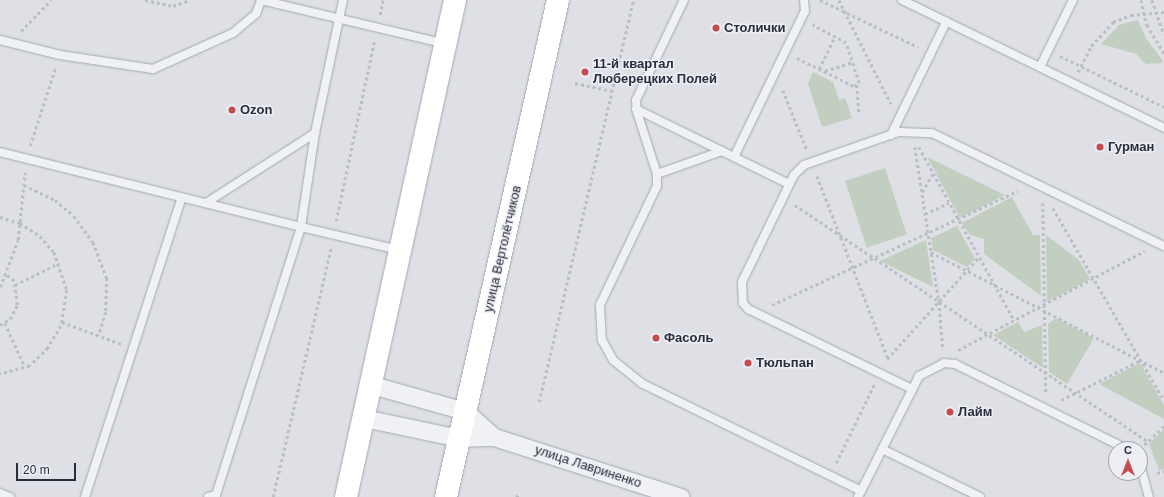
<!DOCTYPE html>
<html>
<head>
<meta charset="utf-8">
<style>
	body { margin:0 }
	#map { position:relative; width:1164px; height:497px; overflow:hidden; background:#dee0e6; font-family:Helvetica,sans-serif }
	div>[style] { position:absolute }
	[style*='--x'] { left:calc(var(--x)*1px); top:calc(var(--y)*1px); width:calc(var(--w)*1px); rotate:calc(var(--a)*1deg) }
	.green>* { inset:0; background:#c2cfc0; transform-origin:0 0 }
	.path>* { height:2.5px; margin-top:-1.25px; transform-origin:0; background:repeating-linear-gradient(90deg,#bcbec5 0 3px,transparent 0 6px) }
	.roads { filter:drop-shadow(0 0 1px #a4a7b0) drop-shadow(0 0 1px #a4a7b0) }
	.lane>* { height:8px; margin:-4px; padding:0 4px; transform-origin:4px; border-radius:4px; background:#f0f1f5 }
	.street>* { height:17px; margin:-8.5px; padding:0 8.5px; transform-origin:8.5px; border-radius:8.5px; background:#f0f1f5 }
	.secondary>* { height:22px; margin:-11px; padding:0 11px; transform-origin:11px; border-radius:11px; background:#fff }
	.dots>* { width:11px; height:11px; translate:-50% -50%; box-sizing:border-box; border:2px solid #edeff4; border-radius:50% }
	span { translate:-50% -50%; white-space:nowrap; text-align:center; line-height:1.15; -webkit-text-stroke:3px #edeff4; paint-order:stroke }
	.poi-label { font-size:13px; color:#292d3c; font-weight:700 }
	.left { translate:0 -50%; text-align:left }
	.street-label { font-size:13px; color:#292d3c }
	.north { position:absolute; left:1108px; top:441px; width:40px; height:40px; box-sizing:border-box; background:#edeff4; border:1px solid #9fa1aa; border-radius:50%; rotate:0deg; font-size:11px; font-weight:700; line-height:16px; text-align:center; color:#292d3c }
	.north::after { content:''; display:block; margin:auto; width:14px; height:18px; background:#c24c4f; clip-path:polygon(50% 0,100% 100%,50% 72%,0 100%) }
	.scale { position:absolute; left:16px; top:463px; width:60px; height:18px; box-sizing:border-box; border:2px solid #292d3c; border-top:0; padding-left:5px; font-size:12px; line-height:14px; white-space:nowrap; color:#292d3c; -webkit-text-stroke:3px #edeff4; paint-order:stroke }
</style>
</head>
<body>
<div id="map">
	<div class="green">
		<i style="clip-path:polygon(1138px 20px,1146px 38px,1163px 61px,1161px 63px,1146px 64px,1136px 54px,1101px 44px,1119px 25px)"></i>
		<i style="clip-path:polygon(813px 72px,833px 82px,839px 100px,845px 98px,852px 118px,822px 127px,808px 84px)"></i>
		<i style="clip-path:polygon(927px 157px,1005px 195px,960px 218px)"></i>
		<i style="left:885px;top:168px;width:70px;height:42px;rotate:72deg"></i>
		<i style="clip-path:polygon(1012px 197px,1033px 235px,1040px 235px,1041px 296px,984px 254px,984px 239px,970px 235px,962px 223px)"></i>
		<i style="clip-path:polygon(957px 226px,975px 259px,967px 267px,933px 250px,931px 238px)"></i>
		<i style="clip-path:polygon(1046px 235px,1079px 260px,1090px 279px,1047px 302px)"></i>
		<i style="clip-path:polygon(926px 240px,933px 287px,880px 261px)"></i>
		<i style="clip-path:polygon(1056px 318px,1094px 338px,1067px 384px,1049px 372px,1048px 324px)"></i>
		<i style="clip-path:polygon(1018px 322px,1024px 332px,1042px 325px,1043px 368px,993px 335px)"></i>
		<i style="clip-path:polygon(1140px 363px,1164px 405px,1164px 419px,1099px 384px)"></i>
		<i style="clip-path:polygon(1164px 429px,1164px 469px,1159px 470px,1149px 444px)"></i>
	</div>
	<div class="path">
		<i style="--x:145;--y:0;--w:29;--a:12"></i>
		<i style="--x:173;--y:6;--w:18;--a:-19"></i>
		<i style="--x:820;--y:0;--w:109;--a:25.6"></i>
		<i style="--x:839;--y:0;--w:116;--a:63.4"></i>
		<i style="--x:1141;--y:0;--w:26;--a:77"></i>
		<i style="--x:1147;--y:25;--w:33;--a:59"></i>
		<i style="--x:1152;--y:0;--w:36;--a:71"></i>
		<i style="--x:380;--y:15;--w:15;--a:-79"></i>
		<i style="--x:21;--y:31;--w:43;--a:-45.9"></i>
		<i style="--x:1060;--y:56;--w:116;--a:26.1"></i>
		<i style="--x:797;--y:58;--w:64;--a:26.2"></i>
		<i style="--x:854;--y:86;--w:6;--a:-31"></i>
		<i style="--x:859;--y:83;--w:42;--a:-108"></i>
		<i style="--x:846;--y:43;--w:38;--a:-152"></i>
		<i style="--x:819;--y:69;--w:37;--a:-64"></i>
		<i style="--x:825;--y:71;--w:29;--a:-18"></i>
		<i style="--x:1078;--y:72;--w:29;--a:-63"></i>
		<i style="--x:1091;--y:46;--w:33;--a:-47"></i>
		<i style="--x:1113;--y:22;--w:19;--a:-21"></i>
		<i style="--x:1131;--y:15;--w:33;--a:-5"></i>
		<i style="--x:575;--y:83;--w:38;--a:12"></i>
		<i style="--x:857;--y:85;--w:27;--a:86"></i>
		<i style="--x:783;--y:90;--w:65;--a:68.2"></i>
		<i style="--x:30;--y:146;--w:81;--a:-72"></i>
		<i style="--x:915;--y:147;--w:157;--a:81.2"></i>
		<i style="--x:939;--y:302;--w:48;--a:85.2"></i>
		<i style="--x:919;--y:147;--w:197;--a:61.2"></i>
		<i style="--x:817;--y:176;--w:195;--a:68.7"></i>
		<i style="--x:24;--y:185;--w:34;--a:26"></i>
		<i style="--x:55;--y:200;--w:25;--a:40"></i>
		<i style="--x:74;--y:216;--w:32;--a:54"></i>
		<i style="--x:93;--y:242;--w:39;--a:69"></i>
		<i style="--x:107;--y:278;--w:34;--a:92"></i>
		<i style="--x:106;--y:312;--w:24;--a:107"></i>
		<i style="--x:922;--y:192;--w:22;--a:-60"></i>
		<i style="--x:1043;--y:203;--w:191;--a:89.1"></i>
		<i style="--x:795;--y:205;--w:425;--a:33.8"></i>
		<i style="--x:1053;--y:208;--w:222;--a:60"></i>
		<i style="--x:925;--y:214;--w:26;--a:-25"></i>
		<i style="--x:0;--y:217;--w:21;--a:17"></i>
		<i style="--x:20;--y:223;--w:24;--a:33"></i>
		<i style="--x:40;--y:236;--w:21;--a:49"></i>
		<i style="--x:54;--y:252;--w:40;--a:71.1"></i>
		<i style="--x:67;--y:290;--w:36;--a:99"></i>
		<i style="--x:61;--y:326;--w:26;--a:121"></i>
		<i style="--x:48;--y:348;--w:25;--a:135"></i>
		<i style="--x:30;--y:366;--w:31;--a:165"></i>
		<i style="--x:336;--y:221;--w:183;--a:-78"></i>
		<i style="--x:931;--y:252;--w:263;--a:27.4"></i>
		<i style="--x:15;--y:285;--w:49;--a:-26.6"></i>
		<i style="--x:0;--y:287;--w:50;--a:-69"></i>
		<i style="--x:18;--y:240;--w:68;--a:-84.1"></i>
		<i style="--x:772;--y:305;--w:271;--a:-24.9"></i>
		<i style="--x:62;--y:322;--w:63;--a:20.4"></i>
		<i style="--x:5;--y:323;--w:48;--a:65.6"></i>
		<i style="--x:0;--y:325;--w:12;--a:-31"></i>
		<i style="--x:10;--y:319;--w:16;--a:-63"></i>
		<i style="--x:17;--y:305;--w:24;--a:-97"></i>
		<i style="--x:14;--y:281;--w:11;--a:-142"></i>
		<i style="--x:958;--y:350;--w:211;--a:-28"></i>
		<i style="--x:887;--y:359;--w:137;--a:-48"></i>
		<i style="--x:1061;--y:400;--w:89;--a:-26.6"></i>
		<i style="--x:539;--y:402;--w:413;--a:-76.8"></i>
		<i style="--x:1140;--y:449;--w:33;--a:-44"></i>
		<i style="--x:836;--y:463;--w:87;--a:-64"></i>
		<i style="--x:1157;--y:473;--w:7;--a:-16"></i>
		<i style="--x:273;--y:497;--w:257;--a:-76.9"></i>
		<i style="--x:516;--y:497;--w:3;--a:-45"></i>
	</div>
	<div class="roads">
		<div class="lane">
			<i style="--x:261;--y:0;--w:189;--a:13.4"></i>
			<i style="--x:684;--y:0;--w:111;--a:115.6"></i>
			<i style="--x:636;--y:100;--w:12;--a:85"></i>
			<i style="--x:637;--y:112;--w:65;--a:72.1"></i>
			<i style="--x:657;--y:174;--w:12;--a:90"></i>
			<i style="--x:657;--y:186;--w:132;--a:115.6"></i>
			<i style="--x:600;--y:305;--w:35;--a:87"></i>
			<i style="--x:602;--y:340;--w:23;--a:61"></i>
			<i style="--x:613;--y:360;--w:38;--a:39"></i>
			<i style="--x:643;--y:384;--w:243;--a:26.1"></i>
			<i style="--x:902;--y:0;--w:292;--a:26"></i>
			<i style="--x:0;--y:40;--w:62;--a:14"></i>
			<i style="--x:60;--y:55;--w:94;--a:8.6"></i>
			<i style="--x:153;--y:69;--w:88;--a:-24.2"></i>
			<i style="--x:233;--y:33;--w:30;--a:-40"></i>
			<i style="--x:256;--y:14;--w:15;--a:-70"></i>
			<i style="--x:1040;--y:67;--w:75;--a:-63.8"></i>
			<i style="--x:636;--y:109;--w:170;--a:26.1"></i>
			<i style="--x:315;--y:133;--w:95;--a:98.5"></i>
			<i style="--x:301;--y:227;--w:101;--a:13.2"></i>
			<i style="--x:891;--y:135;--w:126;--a:-64"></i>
			<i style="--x:0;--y:152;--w:310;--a:14"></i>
			<i style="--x:301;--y:227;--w:281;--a:107.6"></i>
			<i style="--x:216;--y:495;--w:8;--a:166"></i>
			<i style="--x:734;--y:157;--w:162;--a:-64.1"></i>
			<i style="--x:805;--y:11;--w:11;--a:-95"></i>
			<i style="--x:657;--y:174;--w:69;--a:-19.5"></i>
			<i style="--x:206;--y:203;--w:130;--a:-32.7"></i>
			<i style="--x:315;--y:133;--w:136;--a:-78.1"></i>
			<i style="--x:912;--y:389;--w:182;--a:-154"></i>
			<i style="--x:748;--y:309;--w:8;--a:-130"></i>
			<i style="--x:743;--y:303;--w:21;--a:-93"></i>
			<i style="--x:742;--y:282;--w:119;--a:-64.1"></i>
			<i style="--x:794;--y:175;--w:14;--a:-45"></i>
			<i style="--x:804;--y:165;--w:101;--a:-19.2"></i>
			<i style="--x:899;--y:132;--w:33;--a:2"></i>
			<i style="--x:932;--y:133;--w:258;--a:26"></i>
			<i style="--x:882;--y:449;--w:109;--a:26.1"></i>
			<i style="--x:1140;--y:464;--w:34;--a:75"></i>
			<i style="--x:0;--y:493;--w:11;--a:22"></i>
			<i style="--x:85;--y:497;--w:315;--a:-72.1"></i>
			<i style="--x:858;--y:497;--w:136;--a:-63.2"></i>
			<i style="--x:919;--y:376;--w:28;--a:-27"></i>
			<i style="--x:944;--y:363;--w:11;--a:5"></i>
			<i style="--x:955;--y:364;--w:192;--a:26.3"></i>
		</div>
		<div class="street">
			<i style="--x:372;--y:385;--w:97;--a:15.6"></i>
			<i style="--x:465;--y:411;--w:39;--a:42"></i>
			<i style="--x:364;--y:418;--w:97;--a:11.9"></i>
			<i style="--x:459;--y:438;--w:35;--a:-2"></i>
			<i style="--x:494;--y:437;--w:196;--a:17.8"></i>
		</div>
		<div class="secondary">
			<i style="--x:346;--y:497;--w:509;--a:-77.63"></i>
			<i style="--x:446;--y:497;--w:509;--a:-77.3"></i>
		</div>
	</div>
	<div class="dots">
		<i style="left:716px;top:28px;background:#c24c4f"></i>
		<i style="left:585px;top:72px;background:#c24c4f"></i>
		<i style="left:232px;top:110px;background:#c24c4f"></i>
		<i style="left:1100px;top:147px;background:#c24c4f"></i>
		<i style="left:656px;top:338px;background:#c24c4f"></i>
		<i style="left:748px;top:363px;background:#c24c4f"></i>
		<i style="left:950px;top:412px;background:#c24c4f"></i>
	</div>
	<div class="poi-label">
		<span class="left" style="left:724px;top:28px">Столички</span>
		<span class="left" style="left:593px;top:72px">11-й квартал<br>Люберецких Полей</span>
		<span class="left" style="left:240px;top:110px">Ozon</span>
		<span class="left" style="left:1108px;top:147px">Гурман</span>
		<span class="left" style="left:664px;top:338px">Фасоль</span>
		<span class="left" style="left:756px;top:363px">Тюльпан</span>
		<span class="left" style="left:958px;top:412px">Лайм</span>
	</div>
	<div class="street-label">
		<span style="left:503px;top:249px;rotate:-77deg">улица Вертолётчиков</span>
		<span style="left:588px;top:467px;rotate:18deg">улица Лавриненко</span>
	</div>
	<div class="north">С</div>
	<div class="scale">20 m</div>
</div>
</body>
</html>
